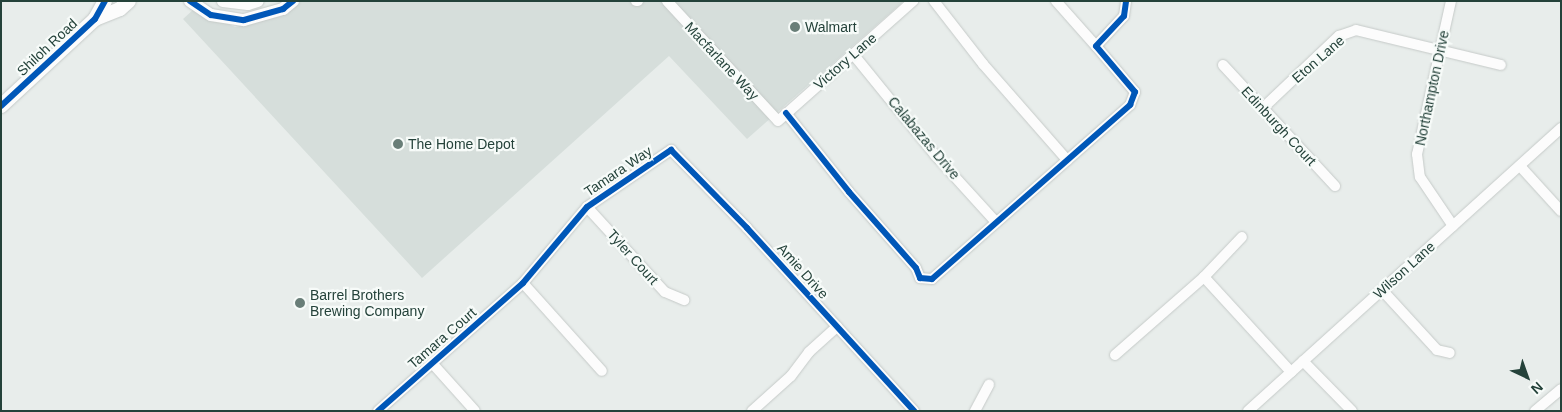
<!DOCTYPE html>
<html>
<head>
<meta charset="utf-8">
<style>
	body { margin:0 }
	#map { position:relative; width:1562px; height:412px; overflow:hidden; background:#e8edeb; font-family:Arial,sans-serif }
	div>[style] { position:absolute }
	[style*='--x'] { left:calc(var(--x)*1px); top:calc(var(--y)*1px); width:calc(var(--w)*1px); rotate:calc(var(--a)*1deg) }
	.built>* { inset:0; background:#d6dedb }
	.roads { filter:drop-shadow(0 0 1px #c5cac8) drop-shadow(0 0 1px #c5cac8) }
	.minor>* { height:10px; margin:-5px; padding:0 5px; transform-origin:5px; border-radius:5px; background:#fcfcfc }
	.tertiary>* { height:12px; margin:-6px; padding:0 6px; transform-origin:6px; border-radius:6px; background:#fcfcfc }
	.secondary>* { height:14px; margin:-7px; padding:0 7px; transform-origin:7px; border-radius:7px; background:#fcfcfc }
	.cycleway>* { height:6px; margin:-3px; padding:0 3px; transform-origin:3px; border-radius:3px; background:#0057b8 }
	.dots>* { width:14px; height:14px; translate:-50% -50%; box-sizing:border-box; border:2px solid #f7fbf9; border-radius:50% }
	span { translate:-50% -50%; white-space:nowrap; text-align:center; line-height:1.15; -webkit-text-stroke:4.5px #f7fbf9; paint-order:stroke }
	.poi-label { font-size:14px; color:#24423a }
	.left { translate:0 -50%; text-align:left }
	.street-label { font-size:14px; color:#24423a }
	.frame { position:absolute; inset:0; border:2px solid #24423a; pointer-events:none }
	.north { position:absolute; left:1502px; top:352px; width:50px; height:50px; -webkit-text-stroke:4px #f7fbf9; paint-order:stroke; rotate:138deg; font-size:14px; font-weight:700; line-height:20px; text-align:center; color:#24423a }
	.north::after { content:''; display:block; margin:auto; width:18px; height:22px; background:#24423a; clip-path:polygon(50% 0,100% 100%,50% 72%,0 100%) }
</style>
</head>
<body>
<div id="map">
	<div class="built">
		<i style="clip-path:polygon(300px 1px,904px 1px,747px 139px,669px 56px,422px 278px,183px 19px,194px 9px,235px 27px,282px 16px)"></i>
	</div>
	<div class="roads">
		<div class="minor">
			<i style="--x:636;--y:1;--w:2;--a:0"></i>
			<i style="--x:667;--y:1;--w:163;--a:47.2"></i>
			<i style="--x:778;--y:121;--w:181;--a:-41.6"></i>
			<i style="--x:934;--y:1;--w:80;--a:52.1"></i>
			<i style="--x:983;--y:64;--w:128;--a:48.8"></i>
			<i style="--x:1056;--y:1;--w:60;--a:48.4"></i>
			<i style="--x:1451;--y:1;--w:157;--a:102.5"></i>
			<i style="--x:1417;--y:154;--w:23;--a:83"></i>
			<i style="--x:1420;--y:177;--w:59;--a:56"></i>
			<i style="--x:853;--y:54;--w:130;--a:50.9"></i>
			<i style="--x:935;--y:155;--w:91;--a:47.7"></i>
			<i style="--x:1223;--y:65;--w:165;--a:47.2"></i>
			<i style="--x:1263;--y:108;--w:105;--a:-43.5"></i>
			<i style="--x:1339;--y:36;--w:18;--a:-19"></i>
			<i style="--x:1356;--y:30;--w:149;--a:13.6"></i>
			<i style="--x:786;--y:113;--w:101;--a:51.4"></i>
			<i style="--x:849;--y:192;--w:101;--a:48.6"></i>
			<i style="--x:916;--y:268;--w:11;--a:68"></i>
			<i style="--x:920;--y:278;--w:12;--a:5"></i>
			<i style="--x:932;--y:279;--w:264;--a:-41.3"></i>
			<i style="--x:1130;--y:105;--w:14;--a:-69"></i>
			<i style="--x:1135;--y:92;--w:60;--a:-130.3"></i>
			<i style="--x:1096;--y:46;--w:41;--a:-47"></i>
			<i style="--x:1124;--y:16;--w:15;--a:-82"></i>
			<i style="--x:1520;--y:166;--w:61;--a:47.7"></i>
			<i style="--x:587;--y:207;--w:115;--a:47.5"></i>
			<i style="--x:665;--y:292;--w:21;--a:23"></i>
			<i style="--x:1204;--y:277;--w:129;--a:47.5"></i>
			<i style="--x:523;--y:283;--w:118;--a:48.1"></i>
			<i style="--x:1382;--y:290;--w:81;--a:47.5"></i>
			<i style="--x:1437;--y:350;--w:13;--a:13"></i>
			<i style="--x:1115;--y:355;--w:118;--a:-41.2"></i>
			<i style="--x:1204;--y:277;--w:55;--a:-46.5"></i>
			<i style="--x:1303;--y:361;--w:70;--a:45.6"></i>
			<i style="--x:432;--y:363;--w:64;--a:48.1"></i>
			<i style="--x:378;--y:411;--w:193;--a:-41.4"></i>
			<i style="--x:523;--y:283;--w:99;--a:-49.9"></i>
			<i style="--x:587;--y:207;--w:102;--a:-34.2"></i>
			<i style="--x:671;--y:150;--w:109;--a:45.7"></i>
			<i style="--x:747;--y:228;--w:248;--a:47.6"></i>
			<i style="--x:752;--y:411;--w:52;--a:-41.9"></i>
			<i style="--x:791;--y:376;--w:30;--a:-53"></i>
			<i style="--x:809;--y:352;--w:38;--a:-42"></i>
			<i style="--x:975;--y:411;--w:30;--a:-62"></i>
			<i style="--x:1248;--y:411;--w:422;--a:-42.1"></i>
			<i style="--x:1535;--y:411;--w:34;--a:-40"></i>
		</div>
		<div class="tertiary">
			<i style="--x:190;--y:1;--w:25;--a:34"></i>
			<i style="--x:211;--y:15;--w:33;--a:9"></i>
			<i style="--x:244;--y:20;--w:41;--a:-15.8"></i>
			<i style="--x:283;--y:9;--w:13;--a:-39"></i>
			<i style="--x:223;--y:1;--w:25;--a:7"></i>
			<i style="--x:248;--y:4;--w:10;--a:-17"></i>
		</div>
		<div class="secondary">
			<i style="--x:95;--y:19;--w:27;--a:-22"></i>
			<i style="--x:120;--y:9;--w:12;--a:-42"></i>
			<i style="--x:1;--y:106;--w:128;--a:-42.8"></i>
			<i style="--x:95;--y:19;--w:21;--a:-61"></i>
		</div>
	</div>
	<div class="cycleway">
		<i style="--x:190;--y:1;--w:25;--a:34"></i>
		<i style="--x:211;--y:15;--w:33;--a:9"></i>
		<i style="--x:244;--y:20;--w:41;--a:-15.8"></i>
		<i style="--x:283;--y:9;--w:13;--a:-39"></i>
		<i style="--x:1;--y:106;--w:128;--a:-42.8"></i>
		<i style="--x:95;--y:19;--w:21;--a:-61"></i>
		<i style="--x:786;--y:113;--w:101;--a:51.4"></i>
		<i style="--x:849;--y:192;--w:101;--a:48.6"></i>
		<i style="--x:916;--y:268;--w:11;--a:68"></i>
		<i style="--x:920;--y:278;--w:12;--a:5"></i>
		<i style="--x:932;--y:279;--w:264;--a:-41.3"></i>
		<i style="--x:1130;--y:105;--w:14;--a:-69"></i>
		<i style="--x:1135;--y:92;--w:60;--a:-130.3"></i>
		<i style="--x:1096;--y:46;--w:41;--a:-47"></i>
		<i style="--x:1124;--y:16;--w:15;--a:-82"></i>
		<i style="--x:378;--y:411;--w:193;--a:-41.4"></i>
		<i style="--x:523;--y:283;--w:99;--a:-49.9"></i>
		<i style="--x:587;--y:207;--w:102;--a:-34.2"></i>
		<i style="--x:671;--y:150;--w:109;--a:45.7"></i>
		<i style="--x:747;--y:228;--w:248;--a:47.6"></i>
	</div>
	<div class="dots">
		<i style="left:795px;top:27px;background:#697e78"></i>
		<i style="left:398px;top:144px;background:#697e78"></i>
		<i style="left:300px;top:303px;background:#697e78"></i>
	</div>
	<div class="poi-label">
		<span class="left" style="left:805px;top:27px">Walmart</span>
		<span class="left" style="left:408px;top:144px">The Home Depot</span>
		<span class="left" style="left:310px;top:303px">Barrel Brothers<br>Brewing Company</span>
	</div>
	<div class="street-label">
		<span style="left:47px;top:47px;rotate:-43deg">Shiloh Road</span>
		<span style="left:1318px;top:59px;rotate:-41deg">Eton Lane</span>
		<span style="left:722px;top:61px;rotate:47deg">Macfarlane Way</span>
		<span style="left:845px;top:61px;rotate:-41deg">Victory Lane</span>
		<span style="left:1432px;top:88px;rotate:-78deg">Northampton Drive</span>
		<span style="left:1279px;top:126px;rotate:47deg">Edinburgh Court</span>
		<span style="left:924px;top:138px;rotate:50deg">Calabazas Drive</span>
		<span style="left:618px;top:171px;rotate:-34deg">Tamara Way</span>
		<span style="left:633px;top:257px;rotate:48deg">Tyler Court</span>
		<span style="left:1404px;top:270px;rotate:-42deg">Wilson Lane</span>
		<span style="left:803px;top:271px;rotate:48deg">Amie Drive</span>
		<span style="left:442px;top:338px;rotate:-41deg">Tamara Court</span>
	</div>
	<div class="frame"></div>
	<div class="north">N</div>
</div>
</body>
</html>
